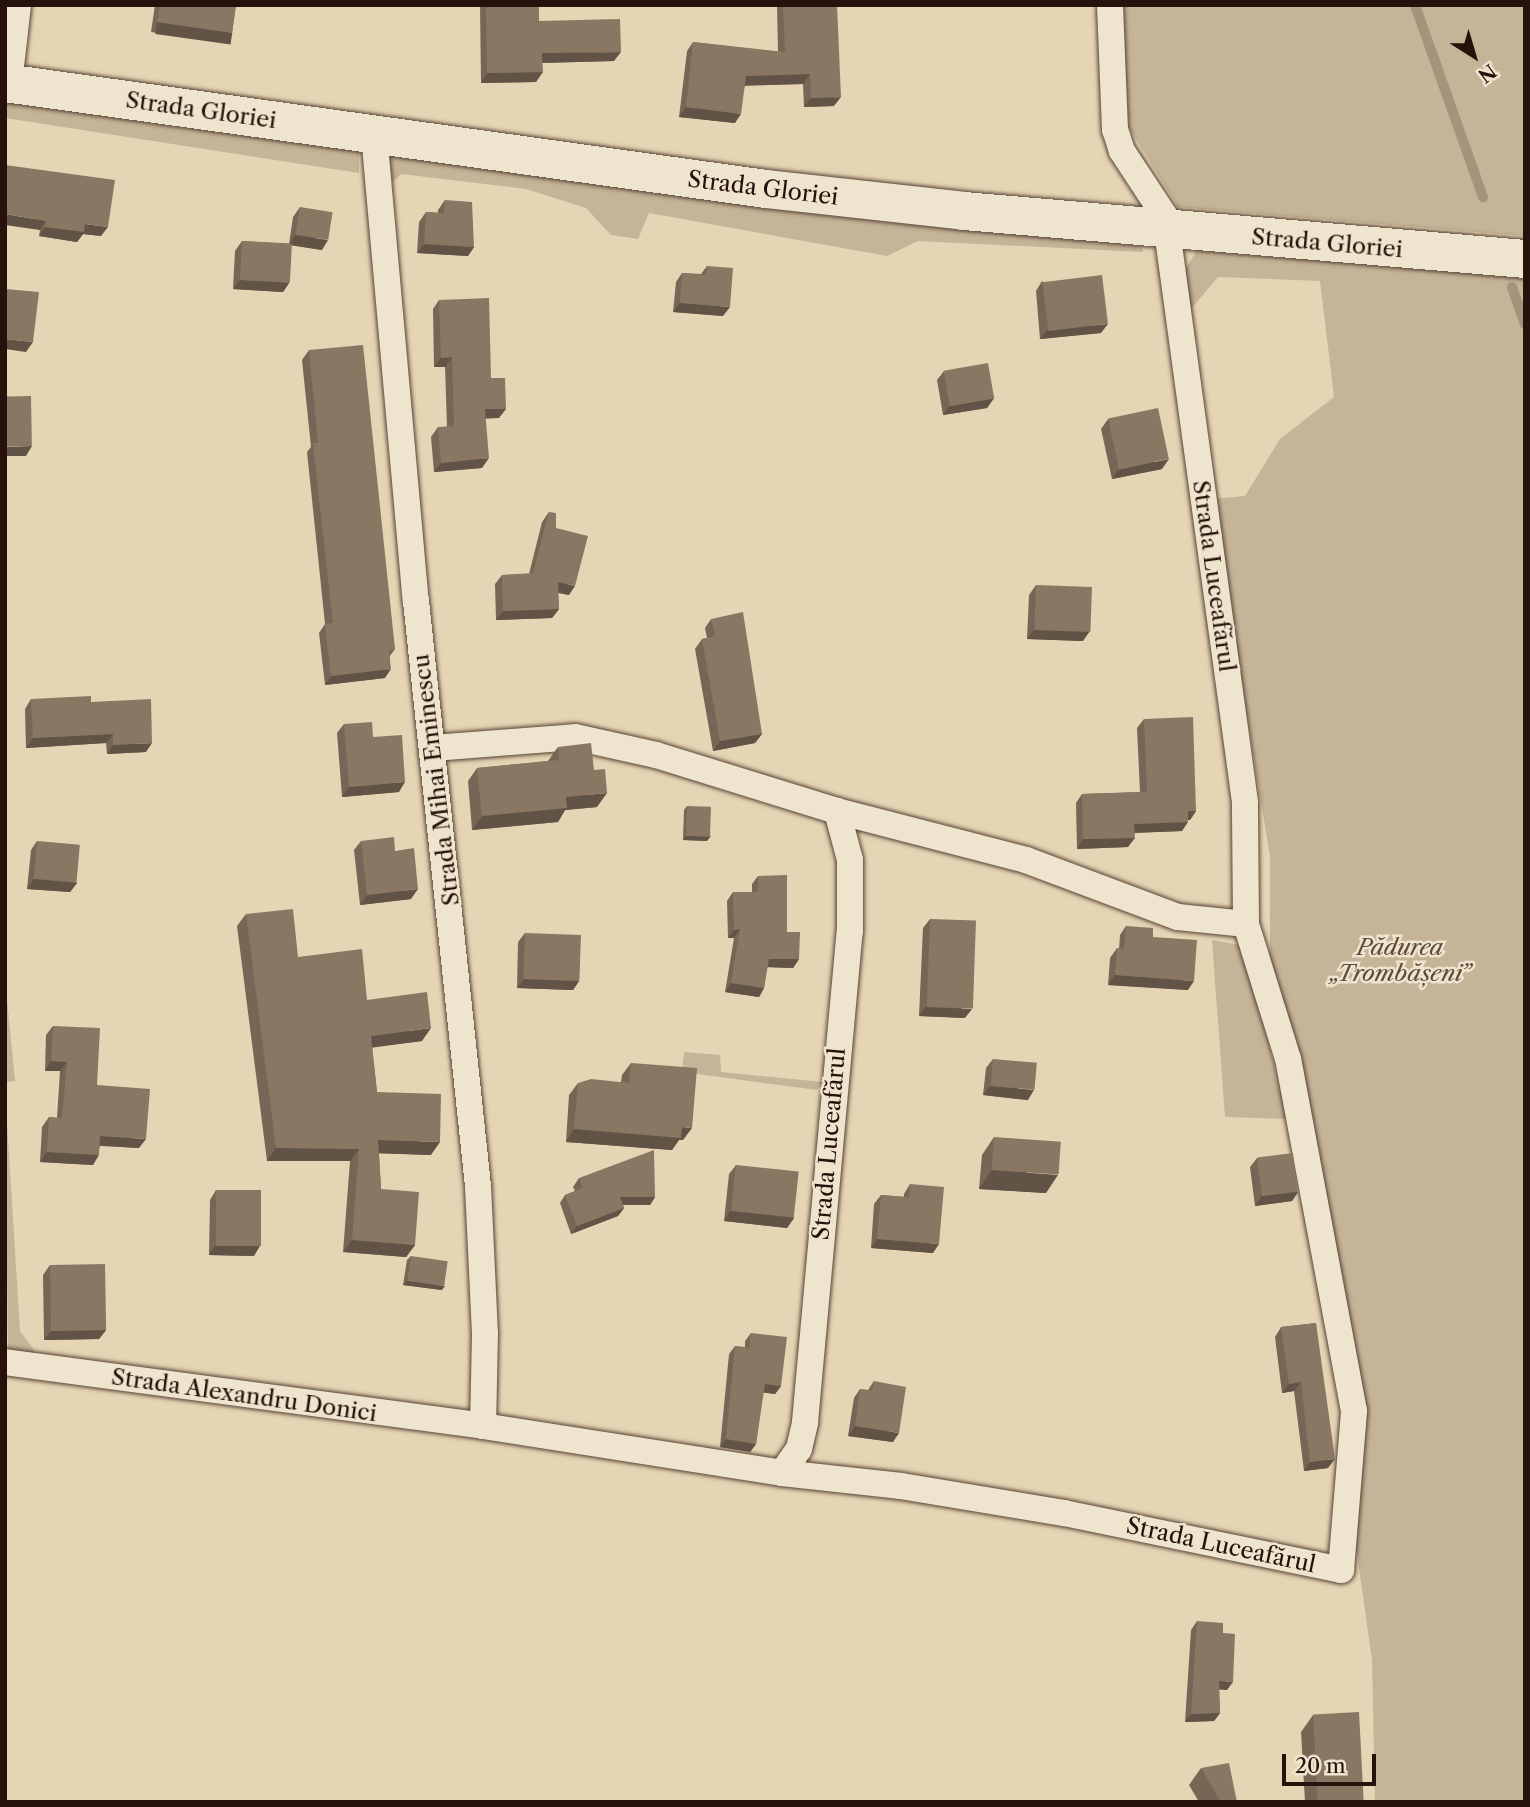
<!DOCTYPE html>
<html>
<head>
<meta charset="utf-8">
<style>
	body { margin:0 }
	#map { position:relative; width:1530px; height:1807px; overflow:hidden; background:#e6d5b4; font-family:"Libre Caslon Text",serif }
	div>[style] { position:absolute }
	[style*='--x'] { left:calc(var(--x)*1px); top:calc(var(--y)*1px); width:calc(var(--w)*1px); rotate:calc(var(--a)*1deg) }
	.green>* { inset:0; background:#c5b497 }
	.stream>* { height:10px; margin:-5px; padding:0 5px; transform-origin:5px; border-radius:5px; background:#a5937b }
	.roads { filter:drop-shadow(0 0 2px #564335) drop-shadow(0 0 2px #564335) }
	.street>* { height:26px; margin:-13px; padding:0 13px; transform-origin:13px; border-radius:13px; background:#efe4ce }
	.secondary>* { height:38px; margin:-19px; padding:0 19px; transform-origin:19px; border-radius:19px; background:#efe4ce }
	.wall>* { inset:0; background:#765 }
	.shaded-wall>* { inset:0; background:#615345; transform-origin:0 0 }
	.building>* { inset:0; background:#8a7763; transform-origin:0 0 }
	span { translate:-50% -50%; white-space:nowrap; text-align:center; line-height:1.15; -webkit-text-stroke:5px #efe4ce; paint-order:stroke }
	.street-label { font-size:23px; color:#26120b }
	.park-label { font-size:23px; color:#5e4b3c; font-style:italic }
	.frame { position:absolute; inset:0; border:7px solid #26120b; pointer-events:none }
	.north { position:absolute; left:1439px; top:21px; width:70px; height:70px; -webkit-text-stroke:5px #efe4ce; paint-order:stroke; rotate:143deg; font-size:19px; font-weight:700; line-height:28px; text-align:center; color:#26120b }
	.north::after { content:''; display:block; margin:auto; width:24px; height:32px; background:#26120b; clip-path:polygon(50% 0,100% 100%,50% 72%,0 100%) }
	.scale { position:absolute; left:1282px; top:1754px; width:94px; height:32px; box-sizing:border-box; border:4px solid #26120b; border-top:0; padding-left:9px; font-size:21px; line-height:24px; white-space:nowrap; color:#26120b; -webkit-text-stroke:5px #efe4ce; paint-order:stroke }
</style>
</head>
<body>
<div id="map">
	<div class="green">
		<i style="clip-path:polygon(1121px 5px,1525px 5px,1525px 236px,1178px 207px,1128px 126px)"></i>
		<i style="clip-path:polygon(5px 101px,359px 150px,359px 173px,5px 118px)"></i>
		<i style="clip-path:polygon(402px 154px,1141px 244px,1143px 252px,918px 241px,887px 256px,649px 213px,638px 239px,611px 235px,586px 208px,526px 189px,401px 174px,392px 183px,390px 158px)"></i>
		<i style="clip-path:polygon(1200px 245px,1525px 275px,1525px 1802px,1375px 1802px,1372px 1660px,1355px 1540px,1363px 1414px,1270px 957px,1270px 857px,1212px 499px,1245px 496px,1280px 439px,1334px 397px,1320px 281px,1218px 277px,1190px 310px,1185px 270px)"></i>
		<i style="clip-path:polygon(1212px 940px,1245px 946px,1287px 1119px,1225px 1117px)"></i>
		<i style="clip-path:polygon(5px 979px,15px 1081px,5px 1082px)"></i>
		<i style="clip-path:polygon(684px 1052px,720px 1055px,721px 1072px,822px 1082px,817px 1090px,682px 1072px)"></i>
		<i style="clip-path:polygon(5px 1090px,20px 1331px,38px 1355px,8px 1351px)"></i>
	</div>
	<div class="stream">
		<i style="--x:1415;--y:5;--w:204;--a:70.5"></i>
		<i style="--x:1512;--y:287;--w:39;--a:71"></i>
	</div>
	<div class="roads">
		<div class="street">
			<i style="--x:9;--y:84;--w:80;--a:-83.5"></i>
			<i style="--x:374;--y:134;--w:469;--a:84.9"></i>
			<i style="--x:416;--y:601;--w:588;--a:83.95"></i>
			<i style="--x:478;--y:1186;--w:147;--a:87.3"></i>
			<i style="--x:485;--y:1333;--w:93;--a:91.2"></i>
			<i style="--x:433;--y:748;--w:142;--a:-4.4"></i>
			<i style="--x:575;--y:737;--w:83;--a:12.5"></i>
			<i style="--x:656;--y:755;--w:189;--a:17.2"></i>
			<i style="--x:837;--y:811;--w:195;--a:14.5"></i>
			<i style="--x:1026;--y:860;--w:162;--a:20.6"></i>
			<i style="--x:1178;--y:917;--w:68;--a:5.9"></i>
			<i style="--x:5;--y:1362;--w:482;--a:7.6"></i>
			<i style="--x:483;--y:1426;--w:303;--a:8.9"></i>
			<i style="--x:782;--y:1473;--w:120;--a:6.2"></i>
			<i style="--x:901;--y:1486;--w:165;--a:9.4"></i>
			<i style="--x:1064;--y:1513;--w:283;--a:11.6"></i>
			<i style="--x:1341;--y:1570;--w:160;--a:-85.3"></i>
			<i style="--x:1354;--y:1411;--w:358;--a:-100.6"></i>
			<i style="--x:1288;--y:1059;--w:141;--a:-107.3"></i>
			<i style="--x:1246;--y:924;--w:122;--a:-90.5"></i>
			<i style="--x:1245;--y:802;--w:577;--a:-97.77"></i>
			<i style="--x:1167;--y:230;--w:15;--a:-101"></i>
			<i style="--x:1164;--y:215;--w:77;--a:-123.3"></i>
			<i style="--x:1122;--y:151;--w:22;--a:-108"></i>
			<i style="--x:1115;--y:130;--w:125;--a:-92.3"></i>
			<i style="--x:782;--y:1473;--w:29;--a:-55"></i>
			<i style="--x:799;--y:1449;--w:28;--a:-77"></i>
			<i style="--x:805;--y:1422;--w:493;--a:-84.8"></i>
			<i style="--x:850;--y:931;--w:71;--a:-90"></i>
			<i style="--x:850;--y:860;--w:51;--a:-104.9"></i>
		</div>
		<div class="secondary">
			<i style="--x:5;--y:83;--w:768;--a:7.93"></i>
			<i style="--x:766;--y:189;--w:199;--a:6.3"></i>
			<i style="--x:964;--y:211;--w:563;--a:4.89"></i>
		</div>
	</div>
	<div class="wall">
		<i style="clip-path:polygon(155px 5px,236px 5px,232px 33px,226px 43px,151px 32px)"></i>
		<i style="clip-path:polygon(480px 5px,539px 5px,539px 21px,614px 61px,542px 63px,536px 82px,481px 83px)"></i>
		<i style="clip-path:polygon(777px 5px,837px 5px,834px 106px,804px 107px,803px 84px,745px 85px,735px 123px,679px 117px,687px 51px,693px 42px,778px 52px)"></i>
		<i style="clip-path:polygon(5px 165px,101px 236px,83px 234px,77px 242px,39px 236px,40px 230px)"></i>
		<i style="clip-path:polygon(445px 200px,474px 247px,468px 256px,417px 253px,419px 222px,426px 212px,438px 213px,438px 210px)"></i>
		<i style="clip-path:polygon(300px 207px,322px 250px,291px 245px,289px 283px,283px 292px,233px 289px,235px 251px,242px 241px,289px 244px,293px 217px)"></i>
		<i style="clip-path:polygon(707px 266px,723px 316px,673px 312px,676px 282px,682px 273px,701px 274px)"></i>
		<i style="clip-path:polygon(1042px 281px,1101px 333px,1040px 339px,1036px 291px)"></i>
		<i style="clip-path:polygon(439px 300px,491px 378px,499px 418px,485px 418px,482px 468px,434px 472px,431px 437px,438px 427px,447px 427px,445px 367px,434px 367px,433px 309px)"></i>
		<i style="clip-path:polygon(309px 350px,395px 649px,390px 656px,385px 678px,325px 685px,319px 633px,325px 624px,307px 452px,311px 447px,302px 360px)"></i>
		<i style="clip-path:polygon(944px 371px,994px 398px,987px 408px,943px 415px,937px 380px)"></i>
		<i style="clip-path:polygon(1108px 419px,1162px 469px,1112px 479px,1101px 429px)"></i>
		<i style="clip-path:polygon(549px 512px,556px 528px,569px 595px,558px 593px,559px 609px,552px 618px,496px 620px,495px 584px,502px 575px,529px 574px,542px 522px)"></i>
		<i style="clip-path:polygon(1036px 585px,1083px 641px,1027px 639px,1029px 595px)"></i>
		<i style="clip-path:polygon(711px 619px,762px 734px,755px 743px,713px 751px,695px 649px,702px 639px,707px 638px,705px 628px)"></i>
		<i style="clip-path:polygon(31px 699px,91px 702px,146px 752px,107px 754px,106px 743px,26px 748px,25px 709px)"></i>
		<i style="clip-path:polygon(1144px 719px,1196px 811px,1190px 820px,1188px 820px,1182px 831px,1135px 833px,1128px 847px,1077px 849px,1076px 803px,1082px 794px,1140px 792px,1137px 728px)"></i>
		<i style="clip-path:polygon(344px 724px,373px 737px,399px 792px,342px 797px,337px 733px)"></i>
		<i style="clip-path:polygon(558px 747px,597px 807px,565px 810px,558px 822px,472px 830px,468px 781px,477px 768px,548px 761px)"></i>
		<i style="clip-path:polygon(687px 806px,707px 841px,683px 840px,684px 810px)"></i>
		<i style="clip-path:polygon(37px 841px,77px 883px,70px 892px,27px 889px,31px 850px)"></i>
		<i style="clip-path:polygon(361px 841px,411px 899px,360px 905px,354px 850px)"></i>
		<i style="clip-path:polygon(758px 876px,787px 932px,799px 959px,793px 968px,767px 967px,764px 988px,759px 997px,725px 992px,734px 938px,728px 938px,727px 901px,733px 892px,752px 892px,752px 884px)"></i>
		<i style="clip-path:polygon(246px 914px,298px 957px,367px 1000px,422px 1041px,372px 1047px,377px 1092px,431px 1155px,379px 1153px,381px 1189px,415px 1245px,406px 1257px,343px 1252px,350px 1161px,267px 1161px,237px 926px)"></i>
		<i style="clip-path:polygon(930px 919px,965px 1018px,919px 1016px,923px 928px)"></i>
		<i style="clip-path:polygon(1126px 926px,1153px 937px,1188px 990px,1108px 985px,1110px 958px,1117px 948px,1119px 949px,1120px 935px)"></i>
		<i style="clip-path:polygon(525px 933px,579px 981px,573px 990px,517px 988px,518px 942px)"></i>
		<i style="clip-path:polygon(53px 1026px,97px 1085px,139px 1148px,100px 1146px,93px 1165px,40px 1162px,42px 1127px,49px 1117px,57px 1118px,60px 1071px,45px 1071px,46px 1035px)"></i>
		<i style="clip-path:polygon(993px 1059px,1028px 1100px,983px 1095px,986px 1068px)"></i>
		<i style="clip-path:polygon(631px 1063px,683px 1140px,679px 1140px,672px 1150px,566px 1142px,569px 1095px,578px 1083px,621px 1082px,622px 1075px)"></i>
		<i style="clip-path:polygon(994px 1137px,1046px 1193px,979px 1189px,982px 1155px)"></i>
		<i style="clip-path:polygon(1257px 1158px,1298px 1192px,1292px 1201px,1255px 1206px,1250px 1167px)"></i>
		<i style="clip-path:polygon(736px 1165px,794px 1218px,787px 1228px,724px 1221px,729px 1174px)"></i>
		<i style="clip-path:polygon(579px 1178px,655px 1197px,650px 1205px,623px 1205px,624px 1208px,618px 1216px,571px 1234px,560px 1203px,565px 1195px,575px 1191px,573px 1187px)"></i>
		<i style="clip-path:polygon(910px 1184px,933px 1253px,871px 1248px,874px 1204px,881px 1195px,904px 1197px,904px 1194px)"></i>
		<i style="clip-path:polygon(216px 1190px,254px 1256px,209px 1255px,210px 1200px)"></i>
		<i style="clip-path:polygon(411px 1256px,442px 1290px,403px 1285px,407px 1260px)"></i>
		<i style="clip-path:polygon(50px 1265px,106px 1330px,99px 1339px,44px 1340px,43px 1275px)"></i>
		<i style="clip-path:polygon(1316px 1323px,1328px 1468px,1304px 1471px,1294px 1391px,1282px 1393px,1275px 1337px,1281px 1327px)"></i>
		<i style="clip-path:polygon(751px 1333px,781px 1386px,775px 1394px,763px 1392px,756px 1444px,750px 1452px,720px 1447px,729px 1354px,735px 1346px,745px 1347px,745px 1341px)"></i>
		<i style="clip-path:polygon(874px 1381px,893px 1442px,848px 1436px,854px 1398px,860px 1389px,868px 1390px)"></i>
		<i style="clip-path:polygon(1197px 1621px,1223px 1633px,1227px 1690px,1219px 1689px,1220px 1713px,1214px 1721px,1185px 1722px,1191px 1630px)"></i>
		<i style="clip-path:polygon(1313px 1715px,1363px 1802px,1305px 1802px,1301px 1732px)"></i>
		<i style="clip-path:polygon(1201px 1768px,1237px 1802px,1199px 1802px,1189px 1785px)"></i>
	</div>
	<div class="shaded-wall">
		<i style="left:157px;top:22px;width:76px;height:12px;rotate:8deg"></i>
		<i style="clip-path:polygon(621px 52px,614px 61px,536px 63px,542px 53px)"></i>
		<i style="clip-path:polygon(543px 72px,536px 82px,481px 83px,487px 73px)"></i>
		<i style="clip-path:polygon(810px 74px,803px 84px,739px 86px,746px 76px)"></i>
		<i style="clip-path:polygon(841px 97px,834px 106px,804px 107px,811px 98px)"></i>
		<i style="clip-path:polygon(686px 107px,741px 114px,735px 123px,679px 117px)"></i>
		<i style="clip-path:polygon(5px 214px,46px 221px,40px 230px,5px 225px)"></i>
		<i style="clip-path:polygon(85px 224px,108px 227px,101px 236px,83px 234px,77px 242px,39px 236px,45px 227px)"></i>
		<i style="clip-path:polygon(295px 235px,328px 240px,322px 250px,289px 245px)"></i>
		<i style="clip-path:polygon(424px 244px,474px 247px,468px 256px,417px 253px)"></i>
		<i style="clip-path:polygon(240px 280px,289px 283px,283px 292px,233px 289px)"></i>
		<i style="clip-path:polygon(680px 303px,730px 307px,723px 316px,673px 312px)"></i>
		<i style="clip-path:polygon(1108px 324px,1101px 333px,1040px 339px,1047px 330px)"></i>
		<i style="clip-path:polygon(5px 339px,33px 342px,26px 352px,5px 349px)"></i>
		<i style="clip-path:polygon(452px 357px,445px 367px,434px 367px,441px 358px)"></i>
		<i style="clip-path:polygon(994px 398px,987px 408px,943px 415px,949px 406px)"></i>
		<i style="clip-path:polygon(485px 409px,506px 409px,499px 418px,478px 419px)"></i>
		<i style="clip-path:polygon(32px 446px,26px 456px,5px 456px,5px 447px)"></i>
		<i style="clip-path:polygon(489px 458px,482px 468px,434px 472px,441px 463px)"></i>
		<i style="clip-path:polygon(1169px 459px,1162px 469px,1112px 479px,1118px 470px)"></i>
		<i style="clip-path:polygon(558px 582px,575px 586px,569px 595px,551px 591px)"></i>
		<i style="clip-path:polygon(559px 609px,552px 618px,496px 620px,503px 611px)"></i>
		<i style="clip-path:polygon(1034px 630px,1090px 631px,1083px 641px,1027px 639px)"></i>
		<i style="clip-path:polygon(391px 669px,385px 678px,325px 685px,331px 676px)"></i>
		<i style="clip-path:polygon(113px 734px,106px 743px,26px 748px,33px 738px)"></i>
		<i style="clip-path:polygon(762px 734px,755px 743px,713px 751px,720px 741px)"></i>
		<i style="clip-path:polygon(152px 743px,146px 752px,107px 754px,113px 745px)"></i>
		<i style="clip-path:polygon(405px 782px,399px 792px,342px 797px,349px 787px)"></i>
		<i style="clip-path:polygon(607px 793px,597px 807px,565px 810px,558px 822px,472px 830px,482px 816px,566px 797px)"></i>
		<i style="clip-path:polygon(1188px 811px,1196px 811px,1190px 820px,1181px 820px)"></i>
		<i style="clip-path:polygon(1188px 822px,1182px 831px,1128px 833px,1134px 824px)"></i>
		<i style="clip-path:polygon(686px 836px,711px 836px,707px 841px,683px 840px)"></i>
		<i style="clip-path:polygon(1135px 838px,1128px 847px,1077px 849px,1083px 839px)"></i>
		<i style="clip-path:polygon(34px 879px,77px 883px,70px 892px,27px 889px)"></i>
		<i style="clip-path:polygon(418px 889px,411px 899px,360px 905px,367px 895px)"></i>
		<i style="clip-path:polygon(740px 929px,734px 938px,728px 938px,734px 930px)"></i>
		<i style="clip-path:polygon(769px 959px,799px 959px,793px 968px,763px 967px)"></i>
		<i style="clip-path:polygon(1115px 975px,1194px 981px,1188px 990px,1108px 985px)"></i>
		<i style="clip-path:polygon(524px 979px,579px 981px,573px 990px,517px 988px)"></i>
		<i style="clip-path:polygon(731px 983px,764px 988px,759px 997px,725px 992px)"></i>
		<i style="clip-path:polygon(926px 1007px,972px 1009px,965px 1018px,919px 1016px)"></i>
		<i style="clip-path:polygon(431px 1028px,422px 1041px,362px 1049px,371px 1036px)"></i>
		<i style="clip-path:polygon(51px 1061px,67px 1062px,60px 1071px,45px 1071px)"></i>
		<i style="clip-path:polygon(990px 1086px,1034px 1090px,1028px 1100px,983px 1095px)"></i>
		<i style="clip-path:polygon(682px 1127px,692px 1128px,683px 1140px,679px 1140px,672px 1150px,566px 1142px,574px 1129px)"></i>
		<i style="clip-path:polygon(100px 1136px,146px 1139px,139px 1148px,94px 1145px)"></i>
		<i style="clip-path:polygon(378px 1140px,440px 1142px,431px 1155px,369px 1153px)"></i>
		<i style="clip-path:polygon(276px 1148px,359px 1149px,350px 1161px,267px 1161px)"></i>
		<i style="clip-path:polygon(47px 1152px,99px 1155px,93px 1165px,40px 1162px)"></i>
		<i style="clip-path:polygon(992px 1170px,1058px 1175px,1046px 1193px,979px 1189px)"></i>
		<i style="clip-path:polygon(1298px 1192px,1292px 1201px,1255px 1206px,1262px 1196px)"></i>
		<i style="clip-path:polygon(620px 1197px,655px 1197px,650px 1205px,614px 1205px)"></i>
		<i style="clip-path:polygon(624px 1208px,618px 1216px,571px 1234px,577px 1226px)"></i>
		<i style="clip-path:polygon(730px 1211px,794px 1218px,787px 1228px,724px 1221px)"></i>
		<i style="clip-path:polygon(877px 1239px,939px 1244px,933px 1253px,871px 1248px)"></i>
		<i style="clip-path:polygon(352px 1240px,415px 1245px,406px 1257px,343px 1252px)"></i>
		<i style="clip-path:polygon(215px 1246px,260px 1246px,254px 1256px,209px 1255px)"></i>
		<i style="clip-path:polygon(407px 1281px,445px 1286px,442px 1290px,403px 1285px)"></i>
		<i style="clip-path:polygon(106px 1330px,99px 1339px,44px 1340px,51px 1331px)"></i>
		<i style="clip-path:polygon(1301px 1382px,1294px 1391px,1282px 1393px,1289px 1384px)"></i>
		<i style="clip-path:polygon(765px 1384px,781px 1386px,775px 1394px,759px 1392px)"></i>
		<i style="clip-path:polygon(855px 1426px,899px 1433px,893px 1442px,848px 1436px)"></i>
		<i style="clip-path:polygon(726px 1439px,756px 1444px,750px 1452px,720px 1447px)"></i>
		<i style="clip-path:polygon(1335px 1459px,1328px 1468px,1304px 1471px,1310px 1462px)"></i>
		<i style="clip-path:polygon(1219px 1681px,1233px 1682px,1227px 1690px,1213px 1689px)"></i>
		<i style="clip-path:polygon(1220px 1713px,1214px 1721px,1185px 1722px,1191px 1714px)"></i>
	</div>
	<div class="building">
		<i style="clip-path:polygon(160px 5px,236px 5px,232px 33px,157px 22px)"></i>
		<i style="clip-path:polygon(486px 5px,539px 5px,539px 21px,620px 19px,621px 52px,542px 53px,543px 72px,487px 73px)"></i>
		<i style="clip-path:polygon(783px 5px,837px 5px,841px 97px,811px 98px,810px 74px,746px 76px,741px 114px,686px 107px,693px 42px,785px 52px)"></i>
		<i style="clip-path:polygon(5px 165px,115px 180px,108px 227px,85px 224px,84px 232px,45px 227px,46px 221px,5px 214px)"></i>
		<i style="clip-path:polygon(445px 200px,472px 202px,474px 247px,424px 244px,426px 212px,444px 213px)"></i>
		<i style="left:300px;top:207px;width:33px;height:28px;rotate:9deg"></i>
		<i style="left:242px;top:241px;width:50px;height:39px;rotate:3deg"></i>
		<i style="clip-path:polygon(707px 266px,733px 268px,730px 307px,680px 303px,682px 273px,706px 275px)"></i>
		<i style="left:1102px;top:275px;width:49px;height:60px;rotate:83deg"></i>
		<i style="clip-path:polygon(5px 289px,39px 292px,33px 342px,5px 339px)"></i>
		<i style="clip-path:polygon(489px 298px,491px 378px,505px 378px,506px 409px,485px 409px,489px 458px,441px 463px,438px 427px,454px 426px,452px 357px,441px 358px,439px 300px)"></i>
		<i style="clip-path:polygon(363px 345px,395px 649px,389px 650px,391px 669px,331px 676px,325px 624px,333px 623px,313px 443px,318px 443px,309px 350px)"></i>
		<i style="left:988px;top:363px;width:36px;height:45px;rotate:80deg"></i>
		<i style="left:31px;top:396px;width:50px;height:26px;rotate:89deg"></i>
		<i style="left:1158px;top:408px;width:52px;height:51px;rotate:78deg"></i>
		<i style="clip-path:polygon(549px 512px,556px 513px,556px 528px,588px 536px,575px 586px,558px 582px,559px 609px,503px 611px,502px 575px,533px 573px)"></i>
		<i style="left:1036px;top:585px;width:56px;height:45px;rotate:2deg"></i>
		<i style="clip-path:polygon(743px 612px,762px 734px,720px 741px,702px 639px,715px 636px,711px 619px)"></i>
		<i style="clip-path:polygon(91px 696px,91px 702px,151px 699px,152px 743px,113px 745px,113px 734px,33px 738px,31px 699px)"></i>
		<i style="clip-path:polygon(1193px 717px,1196px 811px,1188px 811px,1188px 822px,1134px 824px,1135px 838px,1083px 839px,1082px 794px,1147px 792px,1144px 719px)"></i>
		<i style="clip-path:polygon(372px 722px,373px 737px,402px 735px,405px 782px,349px 787px,344px 724px)"></i>
		<i style="clip-path:polygon(591px 743px,594px 770px,605px 769px,607px 793px,566px 797px,567px 808px,482px 816px,477px 768px,559px 760px,558px 747px)"></i>
		<i style="left:687px;top:806px;width:24px;height:30px;rotate:2deg"></i>
		<i style="clip-path:polygon(394px 837px,395px 851px,414px 848px,418px 889px,367px 895px,361px 841px)"></i>
		<i style="left:37px;top:841px;width:43px;height:38px;rotate:5deg"></i>
		<i style="clip-path:polygon(787px 875px,787px 932px,800px 932px,799px 959px,769px 959px,764px 988px,731px 983px,740px 929px,734px 930px,733px 892px,758px 892px,758px 876px)"></i>
		<i style="clip-path:polygon(293px 909px,298px 957px,362px 949px,367px 1000px,427px 992px,431px 1028px,371px 1036px,377px 1092px,441px 1094px,440px 1142px,378px 1140px,381px 1189px,419px 1192px,415px 1245px,352px 1240px,359px 1149px,276px 1148px,246px 914px)"></i>
		<i style="left:930px;top:919px;width:46px;height:88px;rotate:2deg"></i>
		<i style="clip-path:polygon(1126px 926px,1153px 928px,1153px 937px,1197px 940px,1194px 981px,1115px 975px,1117px 948px,1124px 949px)"></i>
		<i style="left:525px;top:933px;width:56px;height:46px;rotate:2deg"></i>
		<i style="clip-path:polygon(53px 1026px,100px 1028px,97px 1085px,150px 1089px,146px 1139px,100px 1136px,99px 1155px,47px 1152px,49px 1117px,62px 1118px,67px 1062px,51px 1061px)"></i>
		<i style="left:993px;top:1059px;width:44px;height:27px;rotate:5deg"></i>
		<i style="clip-path:polygon(631px 1063px,697px 1068px,692px 1128px,682px 1127px,681px 1138px,574px 1129px,578px 1083px,591px 1079px,629px 1083px)"></i>
		<i style="left:994px;top:1137px;width:67px;height:33px;rotate:4deg"></i>
		<i style="clip-path:polygon(654px 1150px,655px 1197px,620px 1197px,624px 1208px,577px 1226px,565px 1195px,583px 1188px,579px 1178px)"></i>
		<i style="left:1293px;top:1153px;width:39px;height:36px;rotate:83deg"></i>
		<i style="left:736px;top:1165px;width:63px;height:46px;rotate:6deg"></i>
		<i style="clip-path:polygon(910px 1184px,944px 1187px,939px 1244px,877px 1239px,881px 1195px,909px 1197px)"></i>
		<i style="left:216px;top:1190px;width:45px;height:56px"></i>
		<i style="left:411px;top:1256px;width:37px;height:25px;rotate:8deg"></i>
		<i style="left:105px;top:1264px;width:66px;height:55px;rotate:89deg"></i>
		<i style="clip-path:polygon(1316px 1323px,1335px 1459px,1310px 1462px,1301px 1382px,1289px 1384px,1281px 1327px)"></i>
		<i style="clip-path:polygon(751px 1333px,787px 1337px,781px 1386px,765px 1384px,756px 1444px,726px 1439px,735px 1346px,749px 1348px)"></i>
		<i style="clip-path:polygon(874px 1381px,906px 1387px,899px 1433px,855px 1426px,860px 1389px,872px 1391px)"></i>
		<i style="clip-path:polygon(1197px 1621px,1223px 1623px,1223px 1633px,1235px 1634px,1233px 1682px,1219px 1681px,1220px 1713px,1191px 1714px)"></i>
		<i style="left:1359px;top:1712px;width:90px;height:46px;rotate:87deg"></i>
		<i style="clip-path:polygon(1229px 1763px,1237px 1802px,1221px 1802px,1201px 1768px)"></i>
	</div>
	<div class="street-label">
		<span style="left:201px;top:110px;rotate:8deg">Strada Gloriei</span>
		<span style="left:763px;top:188px;rotate:7deg">Strada Gloriei</span>
		<span style="left:1327px;top:243px;rotate:5deg">Strada Gloriei</span>
		<span style="left:1214px;top:576px;rotate:82deg">Strada Luceafărul</span>
		<span style="left:436px;top:780px;rotate:-97deg">Strada Mihai Eminescu</span>
		<span style="left:829px;top:1144px;rotate:-85deg">Strada Luceafărul</span>
		<span style="left:244px;top:1395px;rotate:8deg">Strada Alexandru Donici</span>
		<span style="left:1221px;top:1545px;rotate:12deg">Strada Luceafărul</span>
	</div>
	<div class="park-label">
		<span style="left:1400px;top:960px">Pădurea<br>„Trombășeni”</span>
	</div>
	<div class="frame"></div>
	<div class="north">N</div>
	<div class="scale">20 m</div>
</div>
</body>
</html>
